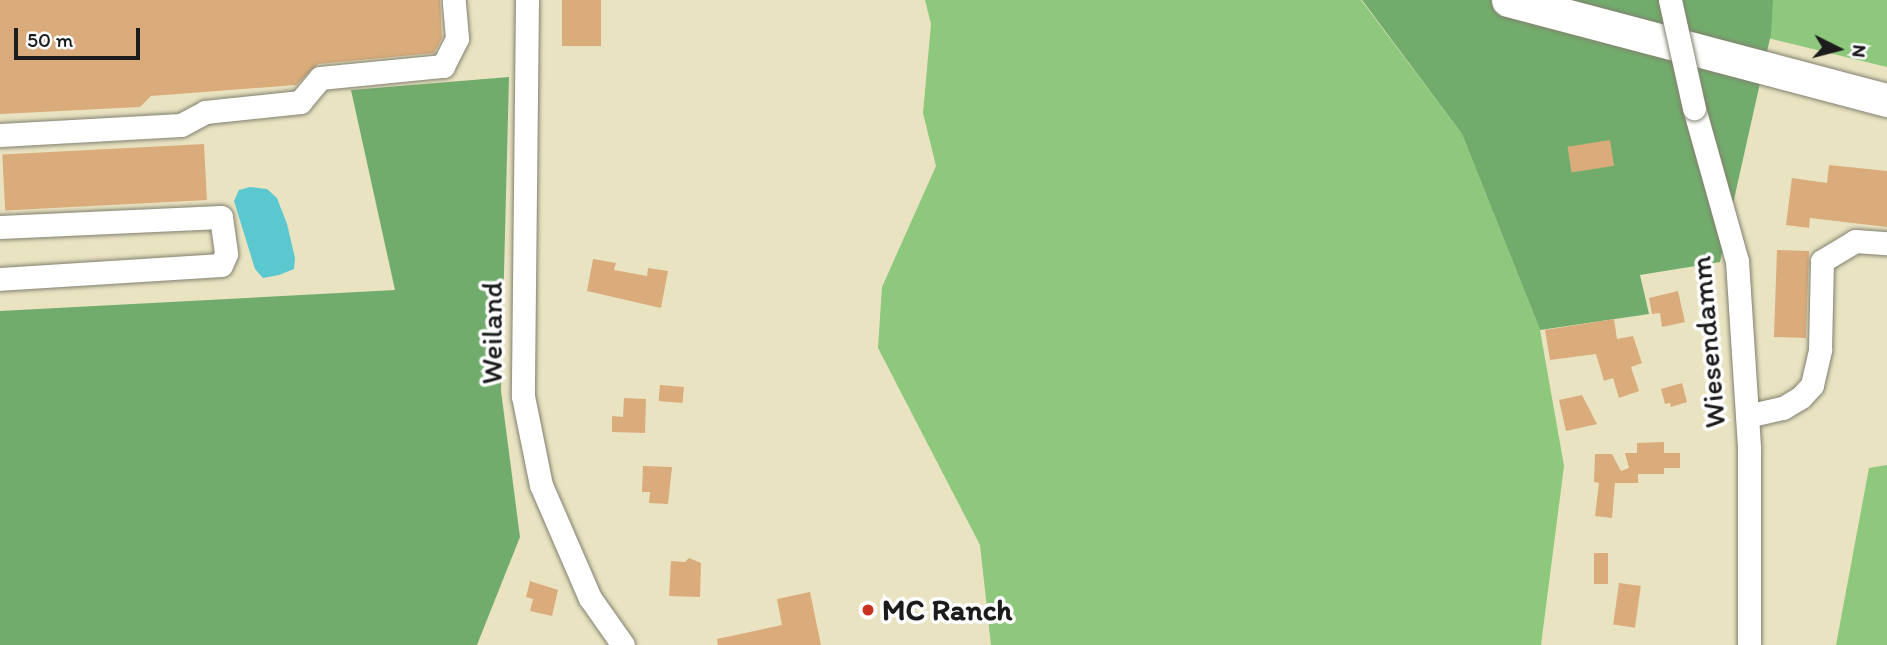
<!DOCTYPE html>
<html>
<head>
<meta charset="utf-8">
<style>
	body { margin:0 }
	#map { position:relative; width:1887px; height:645px; overflow:hidden; background:#e9e3c2; font-family:Itim,sans-serif }
	div>[style] { position:absolute }
	[style*='--x'] { left:calc(var(--x)*1px); top:calc(var(--y)*1px); width:calc(var(--w)*1px); rotate:calc(var(--a)*1deg) }
	.green>* { inset:0; background:#8dc87c }
	.forest>* { inset:0; background:#72ac6c }
	.water>* { inset:0; background:#5bc8d0 }
	.building>* { inset:0; background:#daac7b; transform-origin:0 0 }
	.roads { filter:drop-shadow(0 0 2px #82806f) drop-shadow(0 0 2px #82806f) }
	.minor>* { height:23px; margin:-11.5px; padding:0 11.5px; transform-origin:11.5px; border-radius:11.5px; background:#fff }
	.highway>* { height:33px; margin:-16.5px; padding:0 16.5px; transform-origin:16.5px; border-radius:16.5px; background:#fff }
	.bridges { filter:drop-shadow(0 0 2px #82806f) drop-shadow(0 0 2px #82806f) }
	.minor-bridge>* { height:23px; margin:-11.5px; padding:0 11.5px; transform-origin:11.5px; border-radius:11.5px; background:#fff }
	.dots>* { width:19px; height:19px; translate:-50% -50%; box-sizing:border-box; border:4px solid #fff; border-radius:50% }
	span { translate:-50% -50%; white-space:nowrap; text-align:center; line-height:1.15; -webkit-text-stroke:7px #fff; paint-order:stroke }
	.street-label { font-size:30px; color:#1c1c1c }
	.poi-label { font-size:30px; color:#1c1c1c; font-weight:700 }
	.left { translate:0 -50%; text-align:left }
	.north { position:absolute; left:1803px; top:14px; width:70px; height:70px; -webkit-text-stroke:5px #fff; paint-order:stroke; rotate:96deg; font-size:19px; font-weight:700; line-height:28px; text-align:center; color:#1c1c1c }
	.north::after { content:''; display:block; margin:auto; width:24px; height:32px; background:#1c1c1c; clip-path:polygon(50% 0,100% 100%,50% 72%,0 100%) }
	.scale { position:absolute; left:14px; top:28px; width:126px; height:32px; box-sizing:border-box; border:4px solid #1c1c1c; border-top:0; padding-left:9px; font-size:21px; line-height:24px; white-space:nowrap; color:#1c1c1c; -webkit-text-stroke:5px #fff; paint-order:stroke }
</style>
</head>
<body>
<div id="map">
	<div class="green">
		<i style="clip-path:polygon(925px 0,1361px 0,1462px 134px,1540px 330px,1564px 466px,1541px 645px,991px 645px,980px 545px,878px 348px,882px 287px,936px 166px,923px 113px,931px 24px)"></i>
		<i style="clip-path:polygon(1683px 0,1887px 0,1887px 67px,1686px 18px)"></i>
		<i style="clip-path:polygon(1887px 465px,1887px 645px,1836px 645px,1869px 468px)"></i>
	</div>
	<div class="forest">
		<i style="clip-path:polygon(1362px 0,1773px 0,1771px 34px,1720px 262px,1640px 275px,1649px 314px,1540px 330px,1462px 134px)"></i>
		<i style="clip-path:polygon(509px 77px,501px 391px,520px 537px,477px 645px,0 645px,0 311px,395px 290px,351px 90px)"></i>
	</div>
	<div class="water">
		<i style="clip-path:polygon(250px 187px,267px 189px,277px 198px,287px 224px,295px 258px,294px 269px,279px 275px,263px 278px,255px 269px,234px 201px,239px 190px)"></i>
	</div>
	<div class="building">
		<i style="clip-path:polygon(0 0,440px 0,442px 38px,434px 53px,318px 64px,296px 85px,151px 96px,140px 107px,0 114px)"></i>
		<i style="left:562px;top:0;width:39px;height:46px"></i>
		<i style="left:1610px;top:140px;width:26px;height:43px;rotate:81deg"></i>
		<i style="left:204px;top:144px;width:56px;height:202px;rotate:87deg"></i>
		<i style="clip-path:polygon(1829px 165px,1887px 171px,1887px 227px,1810px 218px,1809px 228px,1786px 225px,1792px 178px,1827px 183px)"></i>
		<i style="left:1777px;top:250px;width:32px;height:87px;rotate:2deg"></i>
		<i style="clip-path:polygon(593px 259px,616px 263px,614px 270px,647px 276px,648px 268px,668px 271px,661px 308px,587px 291px)"></i>
		<i style="clip-path:polygon(1678px 291px,1685px 322px,1662px 327px,1660px 313px,1652px 314px,1649px 298px)"></i>
		<i style="clip-path:polygon(1614px 319px,1617px 339px,1633px 336px,1642px 363px,1631px 367px,1639px 391px,1619px 398px,1613px 378px,1604px 381px,1596px 354px,1550px 360px,1545px 330px)"></i>
		<i style="clip-path:polygon(1682px 383px,1687px 402px,1671px 407px,1670px 403px,1665px 404px,1661px 389px)"></i>
		<i style="left:660px;top:385px;width:24px;height:16px;rotate:5deg"></i>
		<i style="clip-path:polygon(1582px 395px,1597px 424px,1566px 431px,1559px 400px)"></i>
		<i style="clip-path:polygon(624px 398px,646px 399px,645px 433px,612px 432px,612px 416px,623px 417px)"></i>
		<i style="clip-path:polygon(1664px 442px,1664px 453px,1680px 453px,1680px 468px,1664px 468px,1664px 474px,1638px 474px,1638px 483px,1615px 483px,1612px 518px,1595px 516px,1599px 483px,1594px 482px,1595px 454px,1612px 454px,1621px 471px,1629px 468px,1625px 453px,1637px 453px,1637px 443px)"></i>
		<i style="clip-path:polygon(643px 466px,672px 467px,668px 504px,649px 503px,650px 492px,642px 492px)"></i>
		<i style="left:1594px;top:553px;width:14px;height:31px"></i>
		<i style="clip-path:polygon(689px 558px,701px 563px,700px 597px,669px 596px,671px 561px,685px 562px)"></i>
		<i style="clip-path:polygon(530px 581px,558px 590px,552px 616px,530px 611px,533px 599px,526px 597px)"></i>
		<i style="left:1619px;top:583px;width:22px;height:42px;rotate:8deg"></i>
		<i style="clip-path:polygon(810px 592px,821px 645px,718px 645px,717px 639px,782px 625px,777px 599px)"></i>
	</div>
	<div class="roads">
		<div class="minor">
			<i style="--x:527;--y:0;--w:396;--a:90.6"></i>
			<i style="--x:523;--y:396;--w:91;--a:78.6"></i>
			<i style="--x:541;--y:485;--w:123;--a:66.6"></i>
			<i style="--x:590;--y:598;--w:57;--a:54.9"></i>
			<i style="--x:1694;--y:108;--w:159;--a:74.3"></i>
			<i style="--x:1737;--y:261;--w:188;--a:86.3"></i>
			<i style="--x:1749;--y:449;--w:196;--a:90"></i>
			<i style="--x:0;--y:135;--w:181;--a:-3.2"></i>
			<i style="--x:181;--y:125;--w:27;--a:-28"></i>
			<i style="--x:205;--y:112;--w:96;--a:-6"></i>
			<i style="--x:300;--y:102;--w:31;--a:-50"></i>
			<i style="--x:320;--y:78;--w:124;--a:-5.6"></i>
			<i style="--x:443;--y:66;--w:31;--a:-63"></i>
			<i style="--x:457;--y:38;--w:38;--a:-95"></i>
			<i style="--x:0;--y:227;--w:221;--a:-2.6"></i>
			<i style="--x:221;--y:217;--w:37;--a:82"></i>
			<i style="--x:226;--y:254;--w:12;--a:114"></i>
			<i style="--x:221;--y:265;--w:221;--a:176.4"></i>
			<i style="--x:1747;--y:416;--w:37;--a:-13"></i>
			<i style="--x:1783;--y:408;--w:21;--a:-31"></i>
			<i style="--x:1801;--y:397;--w:16;--a:-47"></i>
			<i style="--x:1812;--y:385;--w:37;--a:-77"></i>
			<i style="--x:1820;--y:349;--w:88;--a:-88.7"></i>
			<i style="--x:1822;--y:261;--w:39;--a:-31"></i>
			<i style="--x:1855;--y:241;--w:32;--a:4"></i>
		</div>
		<div class="highway">
			<i style="--x:1508;--y:0;--w:392;--a:14.8"></i>
		</div>
	</div>
	<div class="bridges">
		<div class="minor-bridge">
			<i style="--x:1670;--y:0;--w:111;--a:77.5"></i>
		</div>
	</div>
	<div class="dots">
		<i style="left:868px;top:610px;background:#c8321e"></i>
	</div>
	<div class="street-label">
		<span style="left:492px;top:333px;rotate:-90deg">Weiland</span>
		<span style="left:1708px;top:342px;rotate:-95deg">Wiesendamm</span>
	</div>
	<div class="poi-label">
		<span class="left" style="left:882px;top:610px">MC Ranch</span>
	</div>
	<div class="north">N</div>
	<div class="scale">50 m</div>
</div>
</body>
</html>
